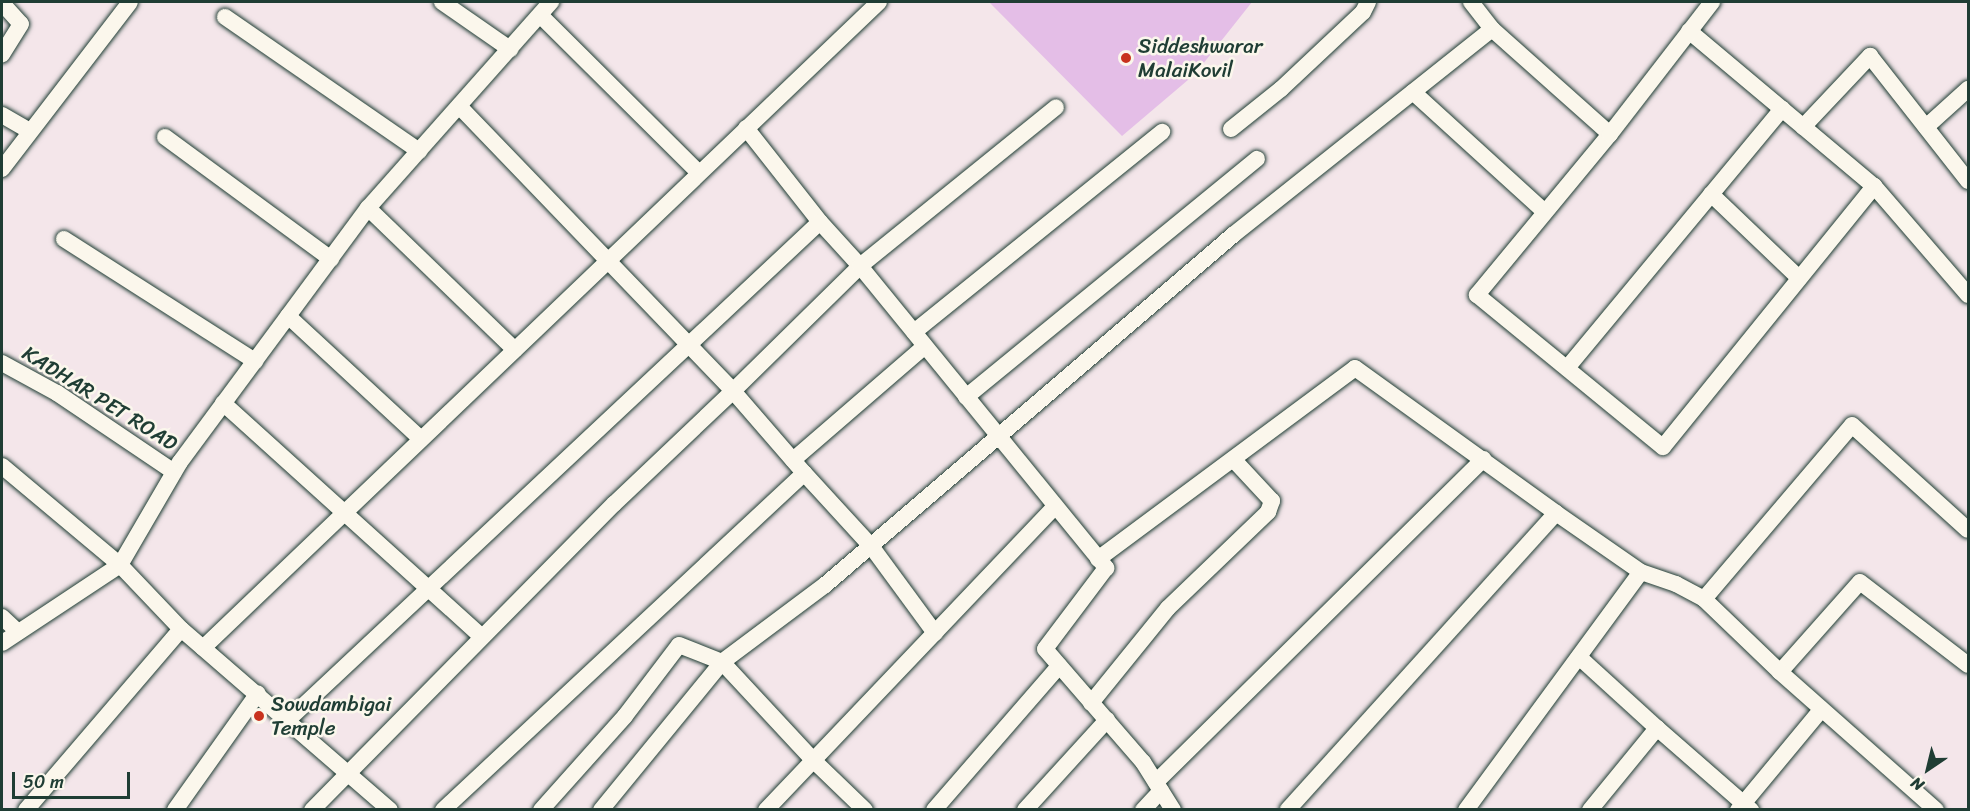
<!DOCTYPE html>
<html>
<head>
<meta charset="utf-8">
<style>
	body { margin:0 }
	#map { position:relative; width:1970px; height:811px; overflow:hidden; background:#f4e6ea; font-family:Sriracha,sans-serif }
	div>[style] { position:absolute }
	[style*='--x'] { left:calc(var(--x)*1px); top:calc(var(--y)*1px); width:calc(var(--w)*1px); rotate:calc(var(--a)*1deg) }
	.building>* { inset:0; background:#e4bee7 }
	.roads { filter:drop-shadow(0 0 2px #1f3d34) drop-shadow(0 0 2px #1f3d34) }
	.minor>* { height:16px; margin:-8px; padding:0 8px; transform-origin:8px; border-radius:8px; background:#fbf7ec }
	.dots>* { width:16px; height:16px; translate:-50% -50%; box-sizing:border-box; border:3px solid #fbf7ec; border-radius:50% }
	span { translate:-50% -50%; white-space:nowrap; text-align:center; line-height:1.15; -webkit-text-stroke:5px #fbf7ec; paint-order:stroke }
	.poi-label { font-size:21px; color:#1f3d34 }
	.left { translate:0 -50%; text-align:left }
	.street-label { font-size:21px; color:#1f3d34 }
	.frame { position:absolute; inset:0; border:3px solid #1f3d34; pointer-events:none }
	.north { position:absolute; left:1898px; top:739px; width:60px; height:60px; -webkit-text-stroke:4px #fbf7ec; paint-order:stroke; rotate:215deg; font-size:16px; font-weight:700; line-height:24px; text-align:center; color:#1f3d34 }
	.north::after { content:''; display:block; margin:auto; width:21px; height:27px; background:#1f3d34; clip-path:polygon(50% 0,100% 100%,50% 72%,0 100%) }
	.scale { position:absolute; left:12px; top:772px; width:118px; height:27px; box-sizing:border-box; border:3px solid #1f3d34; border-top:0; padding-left:8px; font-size:18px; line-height:21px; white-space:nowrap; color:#1f3d34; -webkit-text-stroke:4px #fbf7ec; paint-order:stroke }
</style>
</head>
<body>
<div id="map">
	<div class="building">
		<i style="clip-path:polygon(989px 2px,1252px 2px,1195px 74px,1122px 136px)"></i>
	</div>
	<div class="roads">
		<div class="minor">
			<i style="--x:442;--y:2;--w:83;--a:34.7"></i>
			<i style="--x:1471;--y:2;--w:34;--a:52"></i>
			<i style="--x:2;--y:3;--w:28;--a:48"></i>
			<i style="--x:21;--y:24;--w:36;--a:122"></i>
			<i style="--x:540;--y:15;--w:224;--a:44.8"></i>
			<i style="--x:225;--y:17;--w:236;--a:34.6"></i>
			<i style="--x:1689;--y:31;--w:241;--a:40"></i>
			<i style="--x:1874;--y:186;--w:144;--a:49.2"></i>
			<i style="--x:1413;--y:92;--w:178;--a:42.3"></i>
			<i style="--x:459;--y:106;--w:395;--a:46.1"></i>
			<i style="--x:733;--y:391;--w:178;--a:-44.5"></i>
			<i style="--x:860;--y:266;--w:390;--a:50.8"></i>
			<i style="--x:1106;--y:568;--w:101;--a:127"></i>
			<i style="--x:1045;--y:649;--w:150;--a:49.1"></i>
			<i style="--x:1143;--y:762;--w:57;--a:58"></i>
			<i style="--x:2;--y:115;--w:32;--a:30"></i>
			<i style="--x:1803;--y:127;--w:98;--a:-46.7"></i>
			<i style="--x:1870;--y:56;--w:159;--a:51.9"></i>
			<i style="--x:1926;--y:127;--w:57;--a:-42.1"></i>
			<i style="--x:746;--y:128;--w:120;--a:51.8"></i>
			<i style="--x:1231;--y:129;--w:64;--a:-38.7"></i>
			<i style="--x:1281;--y:89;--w:112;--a:-43.2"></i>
			<i style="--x:1363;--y:12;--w:11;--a:-63"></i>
			<i style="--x:1610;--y:134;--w:209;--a:129.6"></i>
			<i style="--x:1477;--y:295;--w:240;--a:39.3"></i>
			<i style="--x:1663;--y:447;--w:336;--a:-51"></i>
			<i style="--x:165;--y:137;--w:206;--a:36.3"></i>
			<i style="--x:2;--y:169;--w:210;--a:-52.5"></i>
			<i style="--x:1711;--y:194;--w:122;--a:43.7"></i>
			<i style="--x:368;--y:208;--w:204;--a:44"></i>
			<i style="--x:64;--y:239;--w:227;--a:32.6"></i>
			<i style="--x:288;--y:316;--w:181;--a:42.8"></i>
			<i style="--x:914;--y:332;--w:319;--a:-38.9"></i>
			<i style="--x:2;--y:363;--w:63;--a:28.6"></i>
			<i style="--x:57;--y:393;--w:141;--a:34"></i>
			<i style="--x:1567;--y:368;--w:337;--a:-50.3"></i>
			<i style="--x:966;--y:397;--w:376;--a:-39.3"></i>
			<i style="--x:223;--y:403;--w:349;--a:42.1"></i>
			<i style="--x:793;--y:460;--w:174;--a:-40.8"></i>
			<i style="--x:2;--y:466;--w:154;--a:40"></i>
			<i style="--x:120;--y:565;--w:141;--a:146.5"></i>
			<i style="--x:1556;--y:513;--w:103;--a:34.8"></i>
			<i style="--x:1641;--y:572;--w:37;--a:19"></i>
			<i style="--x:1676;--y:584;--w:32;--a:28"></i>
			<i style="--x:1704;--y:599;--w:228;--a:-49.6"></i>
			<i style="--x:1852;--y:425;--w:156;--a:42.2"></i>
			<i style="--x:1098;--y:559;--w:320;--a:-36.6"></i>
			<i style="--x:1355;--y:368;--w:248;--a:35.8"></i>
			<i style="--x:1556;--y:513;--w:400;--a:132.1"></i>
			<i style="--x:1704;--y:599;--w:105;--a:43.8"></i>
			<i style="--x:1780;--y:672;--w:120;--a:-48.4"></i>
			<i style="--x:1860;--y:582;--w:136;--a:37.5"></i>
			<i style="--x:2;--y:617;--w:22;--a:43"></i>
			<i style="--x:203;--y:648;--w:935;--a:-43.7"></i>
			<i style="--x:1579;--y:657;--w:105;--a:42.3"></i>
			<i style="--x:1780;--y:672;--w:208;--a:41.5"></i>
			<i style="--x:1091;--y:703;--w:122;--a:-51"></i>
			<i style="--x:1168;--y:608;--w:139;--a:-43.8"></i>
			<i style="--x:1268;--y:512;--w:12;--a:-70"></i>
			<i style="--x:1272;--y:501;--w:57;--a:-132.9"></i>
			<i style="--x:289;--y:719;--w:727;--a:-43.11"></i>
			<i style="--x:820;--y:222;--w:59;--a:47.7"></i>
			<i style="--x:860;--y:266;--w:252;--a:-39"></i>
			<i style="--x:1156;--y:782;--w:460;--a:-44.6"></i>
			<i style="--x:26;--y:810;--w:238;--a:-49.4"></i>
			<i style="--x:175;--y:810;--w:143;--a:-54.6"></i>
			<i style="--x:312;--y:810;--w:430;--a:-45.4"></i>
			<i style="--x:614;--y:504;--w:164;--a:-43.5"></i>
			<i style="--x:733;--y:391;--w:108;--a:49.1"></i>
			<i style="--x:390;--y:810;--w:276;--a:-139.1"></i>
			<i style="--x:181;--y:629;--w:88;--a:-133.6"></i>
			<i style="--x:120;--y:565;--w:119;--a:-59.8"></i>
			<i style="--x:180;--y:462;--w:316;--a:-53.5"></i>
			<i style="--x:368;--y:208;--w:276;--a:-48.4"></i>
			<i style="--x:443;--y:810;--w:494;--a:-43"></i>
			<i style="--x:804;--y:473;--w:99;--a:47.5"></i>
			<i style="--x:871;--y:546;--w:108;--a:53.7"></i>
			<i style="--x:541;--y:810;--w:126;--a:-48.2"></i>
			<i style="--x:625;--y:716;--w:89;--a:-52.7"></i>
			<i style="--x:679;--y:645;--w:46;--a:21.6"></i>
			<i style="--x:722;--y:662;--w:129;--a:-36.8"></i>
			<i style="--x:825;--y:585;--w:538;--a:-40.62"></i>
			<i style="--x:1233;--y:235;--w:331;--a:-38.5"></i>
			<i style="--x:1492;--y:29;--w:158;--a:41.7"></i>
			<i style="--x:1610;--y:134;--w:167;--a:-52.3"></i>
			<i style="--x:601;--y:810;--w:191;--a:-50.7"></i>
			<i style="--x:722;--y:662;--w:134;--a:47.1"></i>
			<i style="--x:813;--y:760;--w:72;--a:43.9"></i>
			<i style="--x:766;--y:810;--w:419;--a:-46.4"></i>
			<i style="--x:934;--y:810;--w:191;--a:-49"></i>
			<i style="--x:1025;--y:810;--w:122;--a:-47.7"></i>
			<i style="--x:1143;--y:810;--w:26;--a:-47"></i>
			<i style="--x:1466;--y:810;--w:295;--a:-53.7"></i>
			<i style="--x:1590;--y:810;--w:106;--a:-50.7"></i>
			<i style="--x:1657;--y:728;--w:125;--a:41.1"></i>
			<i style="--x:1738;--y:810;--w:130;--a:-50.3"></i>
		</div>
	</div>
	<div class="dots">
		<i style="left:1126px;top:58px;background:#c8321e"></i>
		<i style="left:259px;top:716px;background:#c8321e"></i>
	</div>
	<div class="poi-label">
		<span class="left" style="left:1138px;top:58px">Siddeshwarar<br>MalaiKovil</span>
		<span class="left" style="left:271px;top:716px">Sowdambigai<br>Temple</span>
	</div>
	<div class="street-label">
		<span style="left:100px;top:398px;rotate:32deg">KADHAR PET ROAD</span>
	</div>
	<div class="frame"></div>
	<div class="north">N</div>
	<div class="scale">50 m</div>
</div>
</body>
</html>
